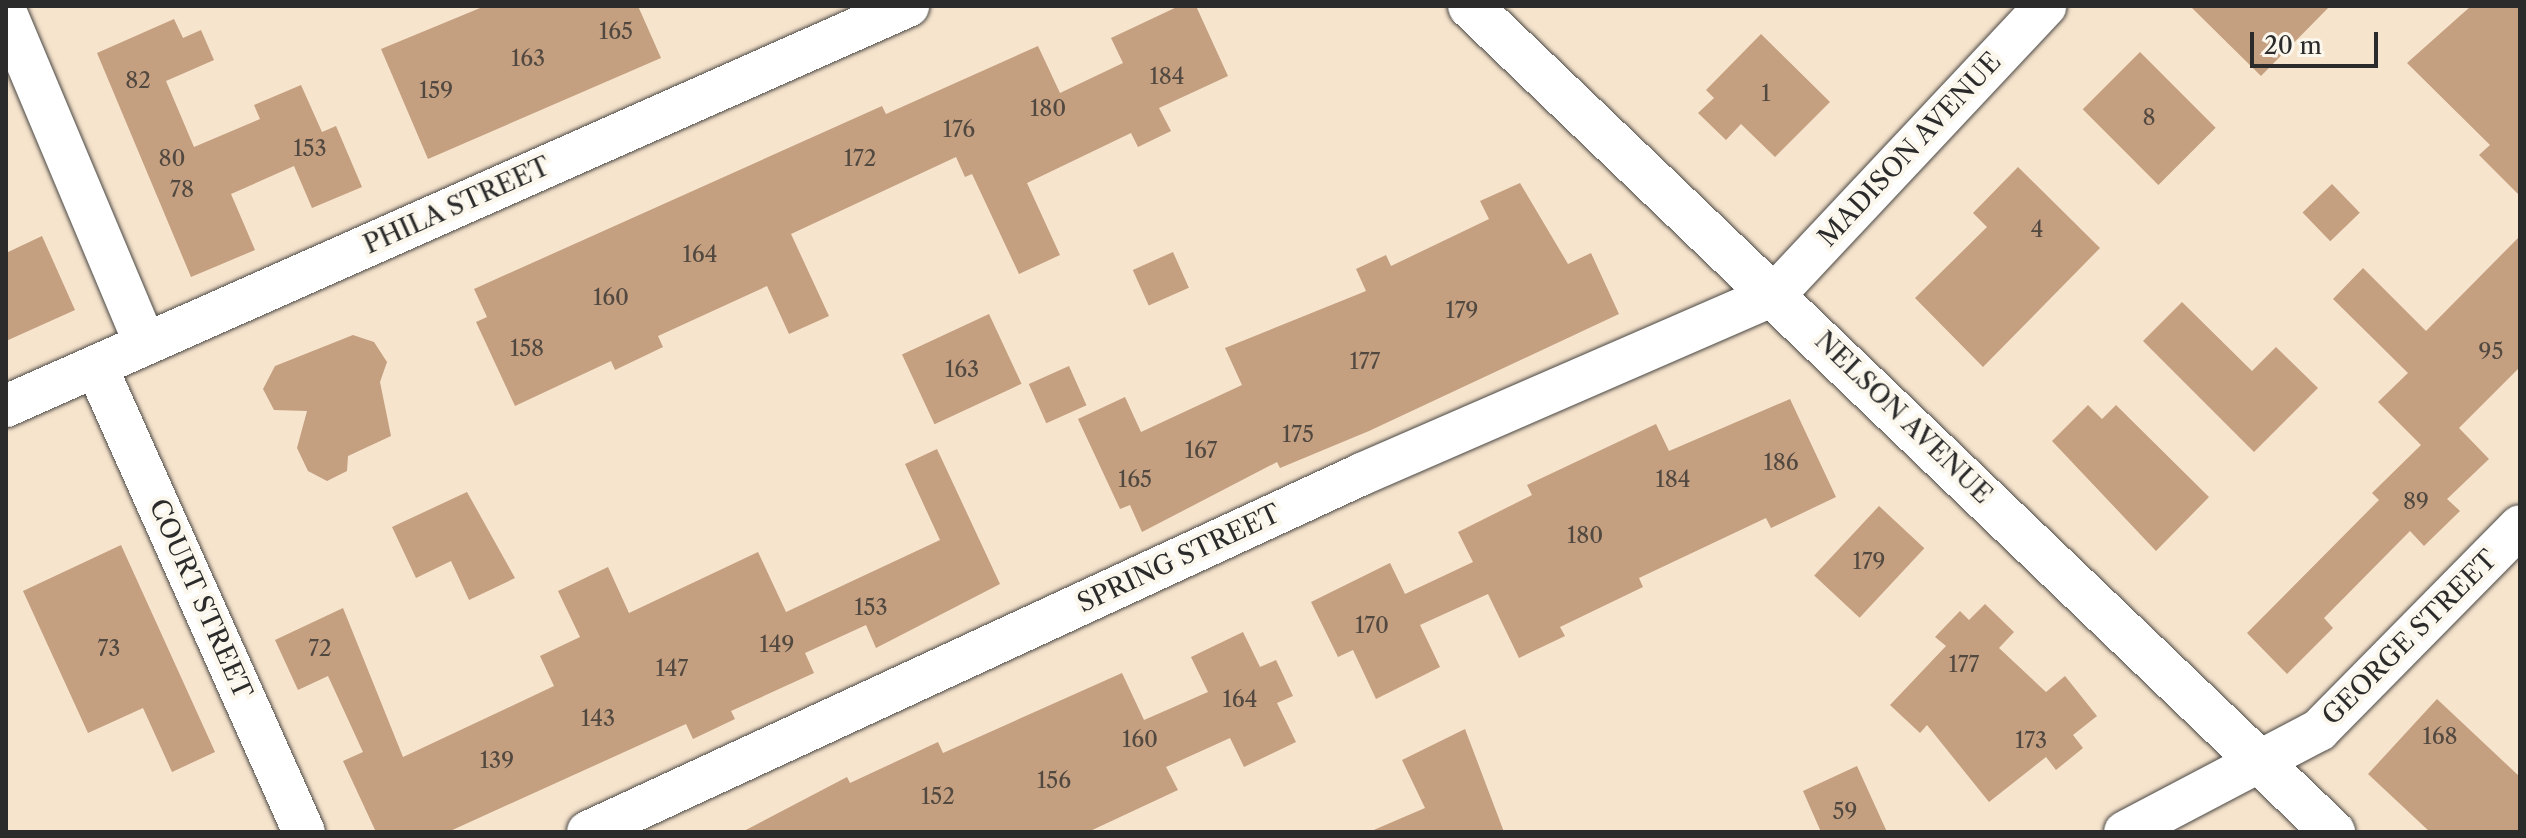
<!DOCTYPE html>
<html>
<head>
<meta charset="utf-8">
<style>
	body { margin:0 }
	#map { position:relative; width:2526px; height:838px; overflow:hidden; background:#f7e4cd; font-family:"Libre Caslon Text",serif }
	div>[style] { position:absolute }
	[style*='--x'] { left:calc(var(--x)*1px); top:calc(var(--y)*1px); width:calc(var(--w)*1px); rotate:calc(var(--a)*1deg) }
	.building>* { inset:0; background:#c49f80; transform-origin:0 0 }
	.roads { filter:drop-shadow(0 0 2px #4a4743) drop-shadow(0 0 2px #4a4743) }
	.minor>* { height:42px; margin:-21px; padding:0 21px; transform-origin:21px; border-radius:21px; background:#fff }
	.tertiary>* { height:44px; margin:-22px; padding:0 22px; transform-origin:22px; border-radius:22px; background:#fff }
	span { translate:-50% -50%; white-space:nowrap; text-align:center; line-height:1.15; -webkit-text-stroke:8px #fbf7ec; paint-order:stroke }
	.number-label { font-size:22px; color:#514840 }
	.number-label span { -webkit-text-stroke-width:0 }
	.street-label { font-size:26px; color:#2b2b2b }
	.frame { position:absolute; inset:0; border:8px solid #2b2b2b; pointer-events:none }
	.scale { position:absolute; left:2250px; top:32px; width:128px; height:36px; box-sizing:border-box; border:4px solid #2b2b2b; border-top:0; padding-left:10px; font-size:24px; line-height:28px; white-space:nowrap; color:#2b2b2b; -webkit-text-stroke:6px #fbf7ec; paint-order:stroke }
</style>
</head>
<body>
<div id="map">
	<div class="building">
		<i style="clip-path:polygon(485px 6px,638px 6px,661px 58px,428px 159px,381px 49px)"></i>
		<i style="clip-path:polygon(1179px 6px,1196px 6px,1228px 76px,1159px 108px,1171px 131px,1138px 147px,1131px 133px,1027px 183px,1060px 255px,1019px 274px,972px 174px,965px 177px,956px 157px,791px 234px,829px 316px,789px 334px,767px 286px,658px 336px,663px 347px,615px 370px,611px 361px,515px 406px,476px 322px,487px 317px,474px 289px,882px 106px,886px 114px,1038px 46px,1060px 93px,1123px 63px,1111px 38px)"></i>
		<i style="clip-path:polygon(2190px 6px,2330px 6px,2261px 76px)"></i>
		<i style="clip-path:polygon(2471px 6px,2520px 6px,2520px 196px,2479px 155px,2490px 145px,2407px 63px)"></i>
		<i style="clip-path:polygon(174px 19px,183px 38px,201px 30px,214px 60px,166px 81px,194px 147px,260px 119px,254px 105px,301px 85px,322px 132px,336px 126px,362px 187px,312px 208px,294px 166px,231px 194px,255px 250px,191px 277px,97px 53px)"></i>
		<i style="clip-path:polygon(1761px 34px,1830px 102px,1775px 157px,1741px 124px,1726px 140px,1698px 113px,1714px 98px,1706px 90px)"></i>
		<i style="left:2140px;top:52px;width:107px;height:81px;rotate:45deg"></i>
		<i style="clip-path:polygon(2018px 167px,2100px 248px,1983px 367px,1915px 298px,1987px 227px,1973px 213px)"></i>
		<i style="clip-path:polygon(1520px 183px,1568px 264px,1591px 253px,1619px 314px,1369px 431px,1280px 468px,1277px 462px,1142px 532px,1130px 505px,1120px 509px,1078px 419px,1125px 397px,1141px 432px,1242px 385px,1225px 348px,1366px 291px,1356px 269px,1386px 255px,1391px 266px,1489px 219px,1480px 201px)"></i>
		<i style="left:2332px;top:184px;width:40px;height:41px;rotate:46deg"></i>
		<i style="clip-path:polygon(42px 236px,75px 310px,6px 341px,6px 253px)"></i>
		<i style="clip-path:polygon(2520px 236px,2520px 367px,2459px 428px,2489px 459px,2447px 499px,2460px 511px,2424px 546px,2410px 531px,2324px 618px,2333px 628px,2287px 674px,2247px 633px,2379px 500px,2372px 493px,2421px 445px,2378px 402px,2408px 373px,2333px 299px,2363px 268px,2426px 331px)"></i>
		<i style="left:1173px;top:252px;width:39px;height:44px;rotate:66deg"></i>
		<i style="clip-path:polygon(2182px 302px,2252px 371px,2276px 347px,2318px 388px,2254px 452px,2143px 341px)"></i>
		<i style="left:989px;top:314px;width:77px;height:96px;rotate:65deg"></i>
		<i style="clip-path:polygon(353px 335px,374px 342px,387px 362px,380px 382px,391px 436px,348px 456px,347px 471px,327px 481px,308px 471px,297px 448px,307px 411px,274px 410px,263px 389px,275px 366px)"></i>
		<i style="left:1069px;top:366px;width:43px;height:44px;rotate:66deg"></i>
		<i style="clip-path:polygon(1790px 399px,1836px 497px,1771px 528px,1766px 518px,1639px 578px,1643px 587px,1560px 627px,1565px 636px,1519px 658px,1488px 594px,1420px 625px,1440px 667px,1376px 699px,1353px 650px,1338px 657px,1311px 602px,1390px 563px,1405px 594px,1473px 562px,1458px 532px,1532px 495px,1527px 485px,1656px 424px,1669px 451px)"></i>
		<i style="clip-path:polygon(2088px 405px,2102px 419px,2116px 405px,2209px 497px,2156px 551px,2052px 441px)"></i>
		<i style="clip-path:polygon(937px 449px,1000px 584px,876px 648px,866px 625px,805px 653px,814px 673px,731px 711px,735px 719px,693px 739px,686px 724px,448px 832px,376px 832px,343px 761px,363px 752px,328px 676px,298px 690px,275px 640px,343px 608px,403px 757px,554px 686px,540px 656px,580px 637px,558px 591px,608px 567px,629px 613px,758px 552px,786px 612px,940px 540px,905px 464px)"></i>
		<i style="clip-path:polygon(467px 492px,515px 578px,469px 600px,451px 561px,416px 578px,392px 527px)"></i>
		<i style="left:1879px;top:506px;width:62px;height:95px;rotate:43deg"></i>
		<i style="clip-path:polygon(121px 545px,215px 752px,172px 772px,143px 708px,88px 733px,23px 591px)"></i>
		<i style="clip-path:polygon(1985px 604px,2014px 632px,1999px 648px,2046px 692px,2065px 676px,2097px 716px,2073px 735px,2083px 748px,2056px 770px,2046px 757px,1989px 802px,1927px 725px,1920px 733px,1890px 705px,1946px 646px,1935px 637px,1960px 611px,1969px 620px)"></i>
		<i style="clip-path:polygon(1243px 632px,1260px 667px,1276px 660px,1293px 696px,1277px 703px,1296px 742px,1244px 767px,1230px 738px,1166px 767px,1178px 790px,1088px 832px,742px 832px,847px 777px,850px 783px,938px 742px,943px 753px,1122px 673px,1144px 720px,1208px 692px,1191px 657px)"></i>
		<i style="clip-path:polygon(2437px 699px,2520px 777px,2520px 832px,2430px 832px,2368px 774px)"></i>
		<i style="clip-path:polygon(1465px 729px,1504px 832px,1369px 832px,1425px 808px,1402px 760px)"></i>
		<i style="clip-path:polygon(1857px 766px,1887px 832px,1821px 832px,1803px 791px)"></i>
	</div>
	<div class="roads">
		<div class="minor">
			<i style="--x:6;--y:13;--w:358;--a:67.2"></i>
			<i style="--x:96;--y:366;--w:510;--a:65.95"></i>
			<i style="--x:6;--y:406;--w:987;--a:-23.92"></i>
			<i style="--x:588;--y:832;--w:853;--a:-24.82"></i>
			<i style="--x:1362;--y:474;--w:451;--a:-23.5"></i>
			<i style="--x:1775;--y:294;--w:395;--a:-46.8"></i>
			<i style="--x:2125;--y:832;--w:219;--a:-27.7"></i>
			<i style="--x:2319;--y:730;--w:286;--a:-45.4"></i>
		</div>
		<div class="tertiary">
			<i style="--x:1470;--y:6;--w:1195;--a:43.75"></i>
		</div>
	</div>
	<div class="number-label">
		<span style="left:616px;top:32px">165</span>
		<span style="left:528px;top:59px">163</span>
		<span style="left:1167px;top:77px">184</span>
		<span style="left:138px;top:81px">82</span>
		<span style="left:436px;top:91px">159</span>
		<span style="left:1766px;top:94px">1</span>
		<span style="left:1048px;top:109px">180</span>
		<span style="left:2149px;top:118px">8</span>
		<span style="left:959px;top:130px">176</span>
		<span style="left:310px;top:149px">153</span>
		<span style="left:172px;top:159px">80</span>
		<span style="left:860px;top:159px">172</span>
		<span style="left:182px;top:190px">78</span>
		<span style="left:2037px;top:230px">4</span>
		<span style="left:700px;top:255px">164</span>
		<span style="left:611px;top:298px">160</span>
		<span style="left:1462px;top:311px">179</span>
		<span style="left:527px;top:349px">158</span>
		<span style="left:2491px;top:352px">95</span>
		<span style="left:1365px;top:362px">177</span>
		<span style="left:962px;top:370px">163</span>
		<span style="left:1298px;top:435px">175</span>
		<span style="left:1201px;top:451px">167</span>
		<span style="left:1781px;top:463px">186</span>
		<span style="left:1135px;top:480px">165</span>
		<span style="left:1673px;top:480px">184</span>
		<span style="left:2416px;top:502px">89</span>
		<span style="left:1585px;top:536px">180</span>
		<span style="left:1869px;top:562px">179</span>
		<span style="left:871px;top:608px">153</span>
		<span style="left:1372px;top:626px">170</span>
		<span style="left:777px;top:645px">149</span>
		<span style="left:109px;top:649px">73</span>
		<span style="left:320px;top:649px">72</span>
		<span style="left:1964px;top:665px">177</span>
		<span style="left:672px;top:669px">147</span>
		<span style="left:1240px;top:700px">164</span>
		<span style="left:598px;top:719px">143</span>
		<span style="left:2440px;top:737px">168</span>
		<span style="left:1140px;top:740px">160</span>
		<span style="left:2031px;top:741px">173</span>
		<span style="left:497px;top:761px">139</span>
		<span style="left:1054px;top:781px">156</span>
		<span style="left:938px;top:797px">152</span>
		<span style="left:1845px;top:812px">59</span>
	</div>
	<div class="street-label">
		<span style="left:1910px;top:150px;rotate:-47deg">MADISON AVENUE</span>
		<span style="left:457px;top:206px;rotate:-24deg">PHILA STREET</span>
		<span style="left:1903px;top:418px;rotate:44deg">NELSON AVENUE</span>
		<span style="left:1179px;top:559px;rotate:-25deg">SPRING STREET</span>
		<span style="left:200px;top:599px;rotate:66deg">COURT STREET</span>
		<span style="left:2410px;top:638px;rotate:-45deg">GEORGE STREET</span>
	</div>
	<div class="frame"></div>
	<div class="scale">20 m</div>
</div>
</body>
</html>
